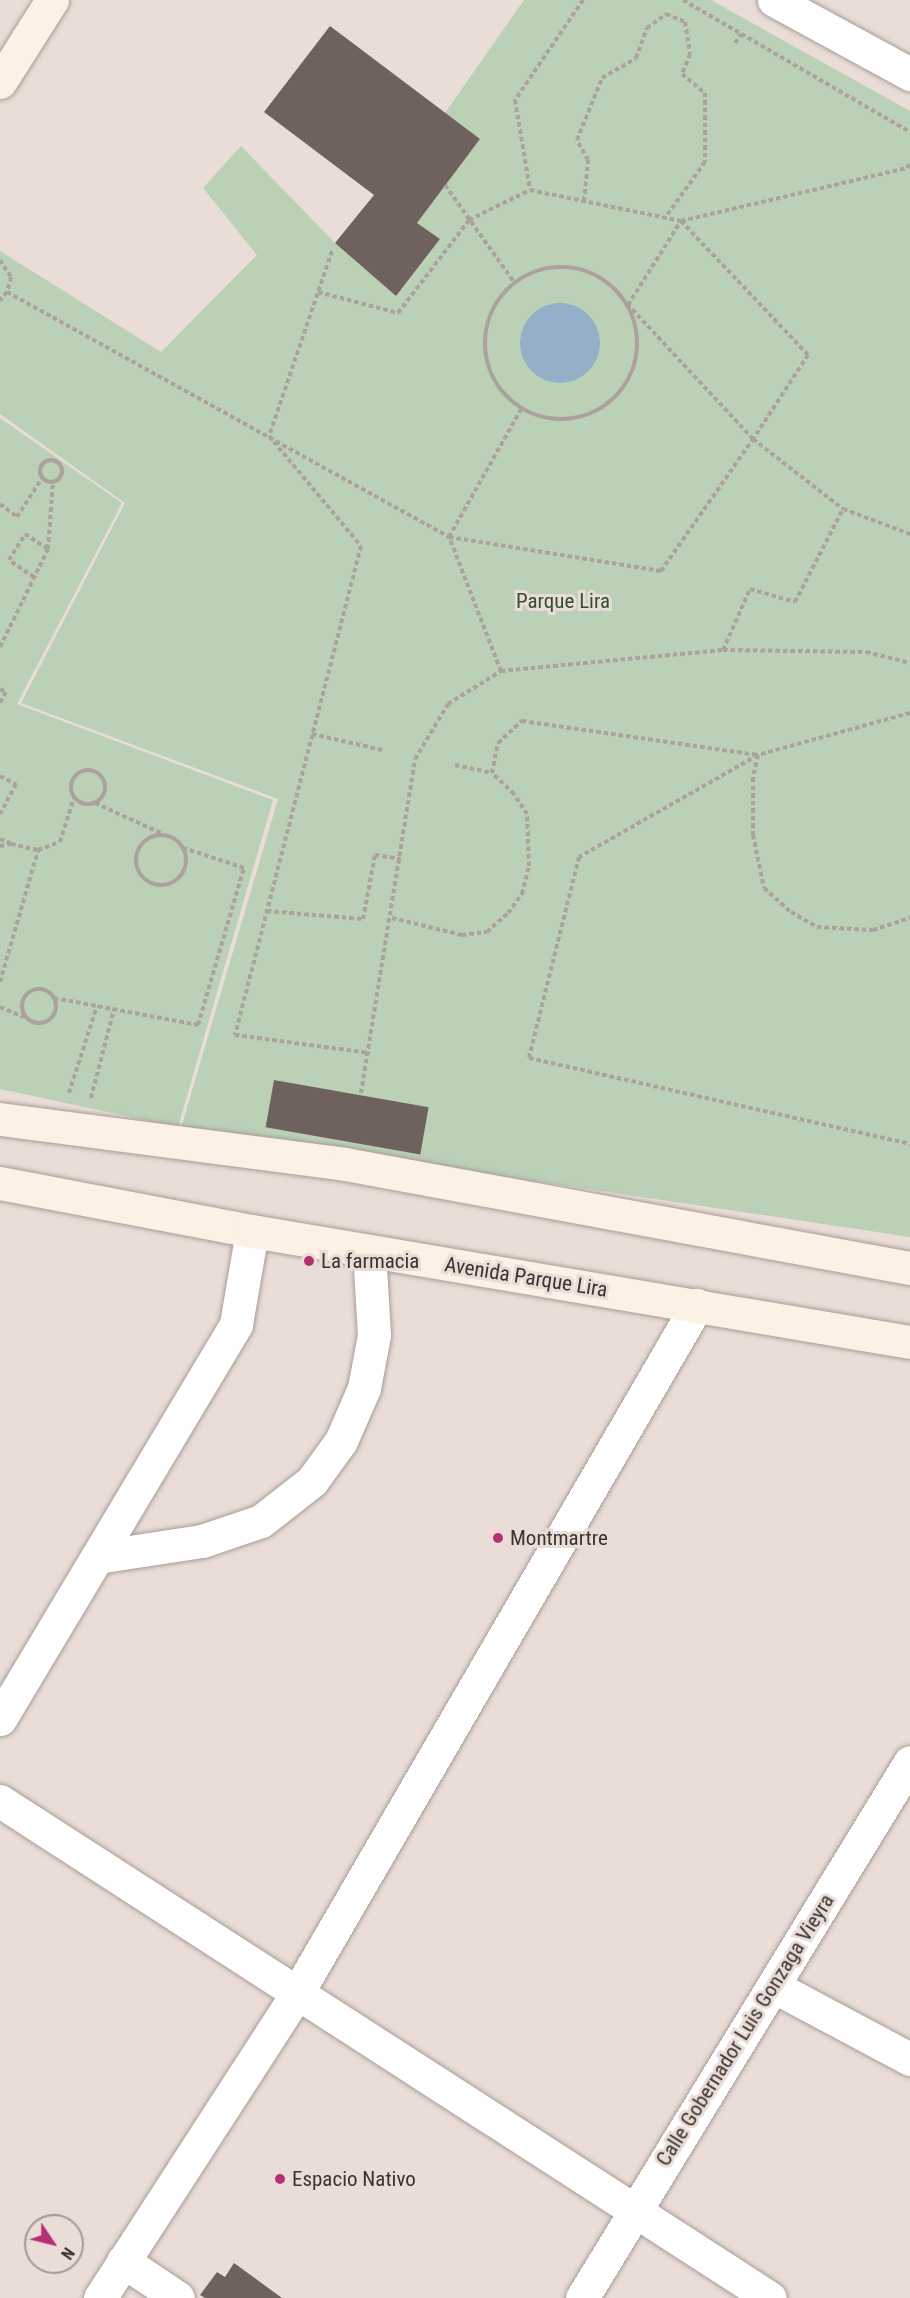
<!DOCTYPE html>
<html>
<head>
<meta charset="utf-8">
<style>
	body { margin:0 }
	#map { position:relative; width:910px; height:2298px; overflow:hidden; background:#eadcd6; font-family:"Roboto Condensed",sans-serif }
	div>[style] { position:absolute }
	[style*='--x'] { left:calc(var(--x)*1px); top:calc(var(--y)*1px); width:calc(var(--w)*1px); rotate:calc(var(--a)*1deg) }
	.green>* { inset:0; background:#bad1b6 }
	.water>* { inset:0; background:#96afc9 }
	.round { border-radius:50% }
	.building>* { inset:0; background:#6f625e; transform-origin:0 0 }
	.path>* { height:4px; margin-top:-2px; transform-origin:0; background:repeating-linear-gradient(90deg,#aca19c 0 4.5px,transparent 0 7.5px) }
	.path>.ring { margin:-2px; padding:0; box-sizing:content-box; background:none; border:4px solid #aca19c; border-radius:50% }
	.roads { filter:drop-shadow(0 0 2px #a99c96) drop-shadow(0 0 2px #a99c96) }
	.street>* { height:33px; margin:-16.5px; padding:0 16.5px; transform-origin:16.5px; border-radius:16.5px; background:#fff }
	.secondary>* { height:33px; margin:-16.5px; padding:0 16.5px; transform-origin:16.5px; border-radius:16.5px; background:#fbf1e5 }
	.dots>* { width:16px; height:16px; translate:-50% -50%; box-sizing:border-box; border:3px solid #eadcd6; border-radius:50% }
	span { translate:-50% -50%; white-space:nowrap; text-align:center; line-height:1.15; -webkit-text-stroke:6px #eadcd6; paint-order:stroke }
	.park-label { font-size:21px; color:#2f522a }
	.poi-label { font-size:21px; color:#393431 }
	.left { translate:0 -50%; text-align:left }
	.street-label { font-size:21px; color:#393431 }
	.north { position:absolute; left:24px; top:2214px; width:60px; height:60px; box-sizing:border-box; background:#eadcd6; border:2px solid #a39994; border-radius:50%; rotate:125deg; font-size:16px; font-weight:700; line-height:24px; text-align:center; color:#393431 }
	.north::after { content:''; display:block; margin:auto; width:21px; height:27px; background:#b62f72; clip-path:polygon(50% 0,100% 100%,50% 72%,0 100%) }
</style>
</head>
<body>
<div id="map">
	<div class="green">
		<i style="clip-path:polygon(524px 0,711px 0,910px 111px,910px 1237px,181px 1128px,278px 799px,21px 703px,125px 503px,0 414px,0 251px,161px 352px,257px 255px,203px 188px,241px 146px,335px 243px,396px 296px,440px 239px,417px 223px,480px 139px,445px 113px)"></i>
		<i style="clip-path:polygon(0 418px,122px 503px,17px 704px,273px 800px,178px 1127px,0 1089px)"></i>
	</div>
	<div class="water">
		<i class="round" style="left:520px;top:303px;width:80px;height:80px"></i>
	</div>
	<div class="building">
		<i style="clip-path:polygon(330px 26px,480px 139px,417px 223px,440px 239px,396px 296px,335px 243px,374px 195px,264px 112px)"></i>
		<i style="left:274px;top:1080px;width:157px;height:48px;rotate:10deg"></i>
		<i style="clip-path:polygon(234px 2263px,282px 2298px,205px 2298px,200px 2295px,217px 2272px,225px 2277px)"></i>
	</div>
	<div class="path">
		<i style="--x:583;--y:0;--w:121;--a:124.2"></i>
		<i style="--x:515;--y:100;--w:91;--a:80.5"></i>
		<i style="--x:530;--y:190;--w:154;--a:11.6"></i>
		<i style="--x:681;--y:221;--w:232;--a:-13.2"></i>
		<i style="--x:907;--y:168;--w:6;--a:-59"></i>
		<i style="--x:683;--y:0;--w:263;--a:30.2"></i>
		<i style="--x:735;--y:43;--w:11;--a:-56"></i>
		<i style="--x:445;--y:185;--w:119;--a:54.6"></i>
		<i style="--x:584;--y:201;--w:41;--a:-84.4"></i>
		<i style="--x:588;--y:160;--w:23;--a:-119"></i>
		<i style="--x:577;--y:140;--w:67;--a:-68"></i>
		<i style="--x:602;--y:78;--w:39;--a:-30"></i>
		<i style="--x:636;--y:58;--w:32;--a:-70"></i>
		<i style="--x:647;--y:28;--w:24;--a:-36"></i>
		<i style="--x:666;--y:14;--w:21;--a:23"></i>
		<i style="--x:685;--y:22;--w:32;--a:81"></i>
		<i style="--x:690;--y:54;--w:22;--a:112"></i>
		<i style="--x:682;--y:74;--w:30;--a:40"></i>
		<i style="--x:705;--y:93;--w:69;--a:90"></i>
		<i style="--x:705;--y:162;--w:69;--a:125.5"></i>
		<i style="--x:681;--y:221;--w:185;--a:46.5"></i>
		<i style="--x:808;--y:355;--w:100;--a:123.2"></i>
		<i style="--x:753;--y:439;--w:183;--a:-133"></i>
		<i style="--x:628;--y:305;--w:99;--a:-57.8"></i>
		<i style="--x:332;--y:251;--w:195;--a:108.8"></i>
		<i style="--x:269;--y:436;--w:143;--a:50.1"></i>
		<i style="--x:361;--y:546;--w:505;--a:104.45"></i>
		<i style="--x:235;--y:1035;--w:136;--a:7.6"></i>
		<i style="--x:0;--y:260;--w:20;--a:57"></i>
		<i style="--x:11;--y:277;--w:16;--a:105"></i>
		<i style="--x:7;--y:292;--w:11;--a:131"></i>
		<i class="ring" style="left:485px;top:267px;width:148px;height:148px"></i>
		<i style="--x:7;--y:292;--w:505;--a:29"></i>
		<i style="--x:449;--y:537;--w:215;--a:9.1"></i>
		<i style="--x:661;--y:571;--w:161;--a:-55.1"></i>
		<i style="--x:753;--y:439;--w:114;--a:37.9"></i>
		<i style="--x:843;--y:509;--w:72;--a:20.5"></i>
		<i style="--x:318;--y:292;--w:83;--a:14.7"></i>
		<i style="--x:398;--y:313;--w:117;--a:-52.6"></i>
		<i style="--x:469;--y:220;--w:68;--a:-26.2"></i>
		<i class="ring" style="left:40px;top:460px;width:18px;height:18px"></i>
		<i style="--x:0;--y:504;--w:21;--a:37"></i>
		<i style="--x:17;--y:517;--w:46;--a:-57.3"></i>
		<i style="--x:34;--y:577;--w:30;--a:-146"></i>
		<i style="--x:9;--y:560;--w:31;--a:-58"></i>
		<i style="--x:25;--y:534;--w:27;--a:33"></i>
		<i style="--x:0;--y:647;--w:109;--a:-63.9"></i>
		<i style="--x:48;--y:549;--w:68;--a:-85.8"></i>
		<i style="--x:723;--y:650;--w:67;--a:-66.1"></i>
		<i style="--x:750;--y:589;--w:47;--a:16.1"></i>
		<i style="--x:795;--y:602;--w:105;--a:-62.7"></i>
		<i style="--x:501;--y:671;--w:144;--a:-111.2"></i>
		<i style="--x:449;--y:537;--w:147;--a:-60.6"></i>
		<i style="--x:0;--y:689;--w:7;--a:27"></i>
		<i style="--x:6;--y:692;--w:13;--a:119"></i>
		<i style="--x:910;--y:713;--w:158;--a:164.6"></i>
		<i style="--x:758;--y:755;--w:206;--a:150.3"></i>
		<i style="--x:579;--y:857;--w:207;--a:104"></i>
		<i style="--x:529;--y:1058;--w:391;--a:12.7"></i>
		<i style="--x:312;--y:734;--w:72;--a:12.9"></i>
		<i style="--x:455;--y:765;--w:38;--a:12"></i>
		<i class="ring" style="left:71px;top:770px;width:30px;height:30px"></i>
		<i style="--x:0;--y:776;--w:18;--a:27"></i>
		<i style="--x:16;--y:784;--w:34;--a:118"></i>
		<i style="--x:95;--y:803;--w:75;--a:24.5"></i>
		<i class="ring" style="left:136px;top:835px;width:46px;height:46px"></i>
		<i style="--x:0;--y:839;--w:11;--a:22"></i>
		<i style="--x:0;--y:846;--w:11;--a:-10"></i>
		<i style="--x:11;--y:844;--w:28;--a:13"></i>
		<i style="--x:38;--y:850;--w:23;--a:-20"></i>
		<i style="--x:60;--y:842;--w:47;--a:-72.7"></i>
		<i style="--x:267;--y:911;--w:96;--a:4.8"></i>
		<i style="--x:363;--y:919;--w:65;--a:-79.4"></i>
		<i style="--x:375;--y:855;--w:26;--a:9"></i>
		<i style="--x:392;--y:918;--w:72;--a:13.7"></i>
		<i style="--x:462;--y:935;--w:25;--a:-7"></i>
		<i style="--x:487;--y:932;--w:28;--a:-42"></i>
		<i style="--x:508;--y:913;--w:24;--a:-54"></i>
		<i style="--x:522;--y:894;--w:29;--a:-76"></i>
		<i style="--x:529;--y:866;--w:52;--a:-92.2"></i>
		<i style="--x:527;--y:814;--w:24;--a:-123"></i>
		<i style="--x:514;--y:794;--w:30;--a:-136"></i>
		<i style="--x:492;--y:773;--w:31;--a:-79"></i>
		<i style="--x:498;--y:743;--w:33;--a:-43"></i>
		<i style="--x:522;--y:721;--w:238;--a:8.2"></i>
		<i style="--x:758;--y:755;--w:24;--a:102"></i>
		<i style="--x:753;--y:778;--w:57;--a:90"></i>
		<i style="--x:753;--y:835;--w:54;--a:78.3"></i>
		<i style="--x:764;--y:888;--w:36;--a:42"></i>
		<i style="--x:791;--y:912;--w:30;--a:30"></i>
		<i style="--x:817;--y:927;--w:56;--a:3.1"></i>
		<i style="--x:873;--y:930;--w:39;--a:-18"></i>
		<i style="--x:0;--y:982;--w:137;--a:-73.9"></i>
		<i class="ring" style="left:22px;top:989px;width:30px;height:30px"></i>
		<i style="--x:54;--y:998;--w:147;--a:10.6"></i>
		<i style="--x:198;--y:1025;--w:164;--a:-73.7"></i>
		<i style="--x:244;--y:868;--w:63;--a:-161.6"></i>
		<i style="--x:0;--y:1007;--w:26;--a:23"></i>
		<i style="--x:69;--y:1093;--w:91;--a:-72.2"></i>
		<i style="--x:361;--y:1093;--w:338;--a:-80.8"></i>
		<i style="--x:415;--y:759;--w:64;--a:-59"></i>
		<i style="--x:448;--y:704;--w:62;--a:-31.9"></i>
		<i style="--x:501;--y:671;--w:223;--a:-5.4"></i>
		<i style="--x:723;--y:650;--w:143;--a:0.8"></i>
		<i style="--x:866;--y:652;--w:45;--a:14"></i>
		<i style="--x:91;--y:1098;--w:92;--a:-75.5"></i>
	</div>
	<div class="roads">
		<div class="street">
			<i style="--x:774;--y:0;--w:155;--a:28.6"></i>
			<i style="--x:97;--y:1557;--w:106;--a:-8.7"></i>
			<i style="--x:202;--y:1541;--w:62;--a:-18.7"></i>
			<i style="--x:261;--y:1521;--w:65;--a:-38.1"></i>
			<i style="--x:312;--y:1481;--w:49;--a:-54.1"></i>
			<i style="--x:341;--y:1441;--w:58;--a:-66.5"></i>
			<i style="--x:364;--y:1388;--w:54;--a:-79.3"></i>
			<i style="--x:374;--y:1335;--w:84;--a:-93.4"></i>
			<i style="--x:0;--y:1719;--w:460;--a:-59.1"></i>
			<i style="--x:236;--y:1324;--w:94;--a:-80.2"></i>
			<i style="--x:0;--y:1801;--w:916;--a:32.84"></i>
			<i style="--x:773;--y:1986;--w:155;--a:28.1"></i>
			<i style="--x:123;--y:2261;--w:66;--a:33.9"></i>
			<i style="--x:100;--y:2298;--w:361;--a:-57.1"></i>
			<i style="--x:296;--y:1995;--w:798;--a:-59.84"></i>
			<i style="--x:582;--y:2298;--w:628;--a:-58.54"></i>
		</div>
		<div class="secondary">
			<i style="--x:0;--y:82;--w:97;--a:-57.6"></i>
			<i style="--x:0;--y:1119;--w:348;--a:7.4"></i>
			<i style="--x:345;--y:1164;--w:574;--a:10.43"></i>
			<i style="--x:0;--y:1183;--w:257;--a:10.8"></i>
			<i style="--x:252;--y:1231;--w:667;--a:9.58"></i>
		</div>
	</div>
	<div class="dots">
		<i style="left:309px;top:1261px;background:#b62f72"></i>
		<i style="left:498px;top:1538px;background:#b62f72"></i>
		<i style="left:280px;top:2179px;background:#b62f72"></i>
	</div>
	<div class="park-label">
		<span style="left:563px;top:601px">Parque Lira</span>
	</div>
	<div class="poi-label">
		<span class="left" style="left:321px;top:1261px">La farmacia</span>
		<span class="left" style="left:510px;top:1538px">Montmartre</span>
		<span class="left" style="left:292px;top:2179px">Espacio Nativo</span>
	</div>
	<div class="street-label">
		<span style="left:526px;top:1277px;rotate:9deg">Avenida Parque Lira</span>
		<span style="left:745px;top:2030px;rotate:-58deg">Calle Gobernador Luis Gonzaga Vieyra</span>
	</div>
	<div class="north">N</div>
</div>
</body>
</html>
